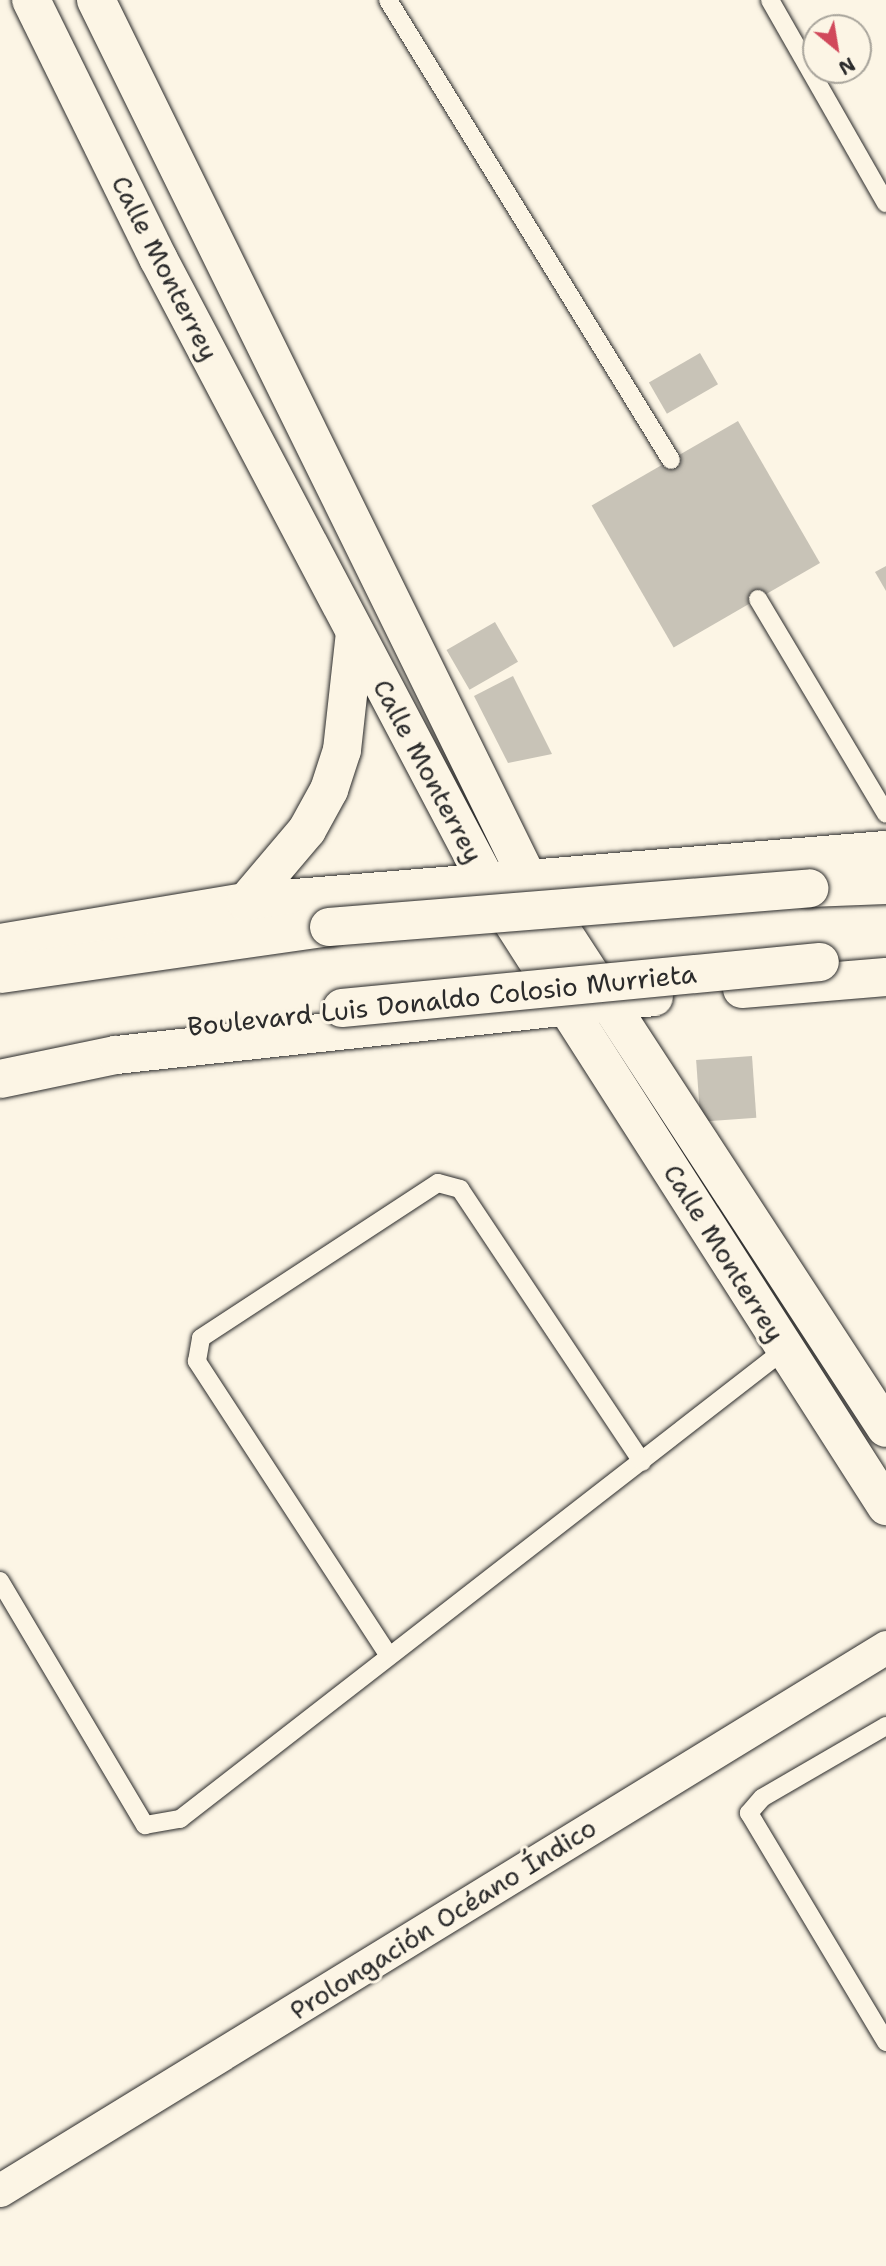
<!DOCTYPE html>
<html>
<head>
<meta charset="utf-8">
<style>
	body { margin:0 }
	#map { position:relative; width:886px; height:2266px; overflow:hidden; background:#fcf5e5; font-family:"Shantell Sans",sans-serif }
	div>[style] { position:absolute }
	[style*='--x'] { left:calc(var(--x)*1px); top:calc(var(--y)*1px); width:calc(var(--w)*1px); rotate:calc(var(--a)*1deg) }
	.building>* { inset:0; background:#c8c3b7; transform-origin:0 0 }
	.roads { filter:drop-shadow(0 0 2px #2b2b2b) drop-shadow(0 0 2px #2b2b2b) }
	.service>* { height:18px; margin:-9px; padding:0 9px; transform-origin:9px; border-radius:9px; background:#fcf5e5 }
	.minor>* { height:33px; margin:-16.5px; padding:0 16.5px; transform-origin:16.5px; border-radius:16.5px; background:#fcf5e5 }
	.tertiary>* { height:38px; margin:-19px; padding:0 19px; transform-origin:19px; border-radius:19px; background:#fcf5e5 }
	.secondary>* { height:38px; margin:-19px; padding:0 19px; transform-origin:19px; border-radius:19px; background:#fcf5e5 }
	.trunk>* { height:38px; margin:-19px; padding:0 19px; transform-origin:19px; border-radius:19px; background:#fcf5e5 }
	.bridges { filter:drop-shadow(0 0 2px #2b2b2b) drop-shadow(0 0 2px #2b2b2b) }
	.trunk-bridge>* { height:38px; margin:-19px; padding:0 19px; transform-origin:19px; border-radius:19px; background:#fcf5e5 }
	span { translate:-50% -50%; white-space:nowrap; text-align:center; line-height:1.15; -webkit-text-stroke:6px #fcf5e5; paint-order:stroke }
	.street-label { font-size:26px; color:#2b2b2b }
	.north { position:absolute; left:802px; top:14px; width:70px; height:70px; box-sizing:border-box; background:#fcf5e5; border:2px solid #a8a49b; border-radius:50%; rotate:150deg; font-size:19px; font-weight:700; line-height:28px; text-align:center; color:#2b2b2b }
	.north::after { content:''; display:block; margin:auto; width:24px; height:32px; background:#d1495b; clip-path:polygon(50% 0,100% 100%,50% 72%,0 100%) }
</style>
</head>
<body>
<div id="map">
	<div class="building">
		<i style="left:700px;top:353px;width:36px;height:59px;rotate:60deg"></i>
		<i style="left:738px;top:421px;width:164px;height:169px;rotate:60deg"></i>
		<i style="clip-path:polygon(886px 566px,886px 591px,875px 572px)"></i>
		<i style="left:495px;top:622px;width:46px;height:56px;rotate:60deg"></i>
		<i style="clip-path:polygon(513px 676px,552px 754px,508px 763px,474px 696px)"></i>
		<i style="left:752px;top:1056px;width:62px;height:56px;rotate:86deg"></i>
	</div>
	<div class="roads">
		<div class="service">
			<i style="--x:388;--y:0;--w:540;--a:58.4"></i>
			<i style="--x:770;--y:0;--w:234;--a:60.3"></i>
			<i style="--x:758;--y:599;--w:250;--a:59.2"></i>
			<i style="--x:0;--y:1581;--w:284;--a:59.3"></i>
			<i style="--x:145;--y:1825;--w:36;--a:-10"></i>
			<i style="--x:180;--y:1819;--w:765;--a:-37.83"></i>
			<i style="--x:389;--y:1656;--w:352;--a:-123.1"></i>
			<i style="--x:197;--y:1361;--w:23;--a:-80"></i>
			<i style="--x:201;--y:1338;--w:283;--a:-33.2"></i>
			<i style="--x:438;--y:1183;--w:23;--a:15"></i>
			<i style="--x:460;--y:1189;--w:328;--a:56.3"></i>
			<i style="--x:886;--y:1726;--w:143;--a:149.9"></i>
			<i style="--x:762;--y:1798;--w:20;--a:131"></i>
			<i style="--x:749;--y:1813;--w:267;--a:59.1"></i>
		</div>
		<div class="minor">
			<i style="--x:0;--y:2190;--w:1039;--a:-31.5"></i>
		</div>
		<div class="tertiary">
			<i style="--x:31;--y:0;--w:288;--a:63.8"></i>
			<i style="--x:158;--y:258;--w:705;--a:62.2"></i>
			<i style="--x:96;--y:0;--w:979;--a:63.83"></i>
		</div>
		<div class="secondary">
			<i style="--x:532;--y:885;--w:648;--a:56.9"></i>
			<i style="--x:490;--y:887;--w:735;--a:57.39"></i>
		</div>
		<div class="trunk">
			<i style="--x:809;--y:888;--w:77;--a:-2.2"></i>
			<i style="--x:246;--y:902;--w:94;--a:-49.7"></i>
			<i style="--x:307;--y:830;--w:46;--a:-61.2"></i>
			<i style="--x:329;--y:790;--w:42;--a:-72"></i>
			<i style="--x:342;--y:750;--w:118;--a:-83.7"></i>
			<i style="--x:0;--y:943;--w:249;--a:-9.5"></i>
			<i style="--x:246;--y:902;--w:642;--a:-4.65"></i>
			<i style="--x:0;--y:974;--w:332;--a:-8.1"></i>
			<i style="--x:742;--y:989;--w:144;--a:-4.8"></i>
			<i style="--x:0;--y:1079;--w:118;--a:-11.7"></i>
			<i style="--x:116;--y:1055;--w:541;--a:-6.15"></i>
		</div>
	</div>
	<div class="bridges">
		<div class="trunk-bridge">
			<i style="--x:329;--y:927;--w:482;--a:-4.6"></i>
			<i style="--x:342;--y:1008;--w:480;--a:-5.5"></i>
		</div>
	</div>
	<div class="street-label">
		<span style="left:165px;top:268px;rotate:63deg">Calle Monterrey</span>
		<span style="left:428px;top:771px;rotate:62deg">Calle Monterrey</span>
		<span style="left:442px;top:1000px;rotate:-6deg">Boulevard Luis Donaldo Colosio Murrieta</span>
		<span style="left:724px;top:1253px;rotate:58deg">Calle Monterrey</span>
		<span style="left:443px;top:1919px;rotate:-32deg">Prolongación Océano Índico</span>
	</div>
	<div class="north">N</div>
</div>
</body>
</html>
